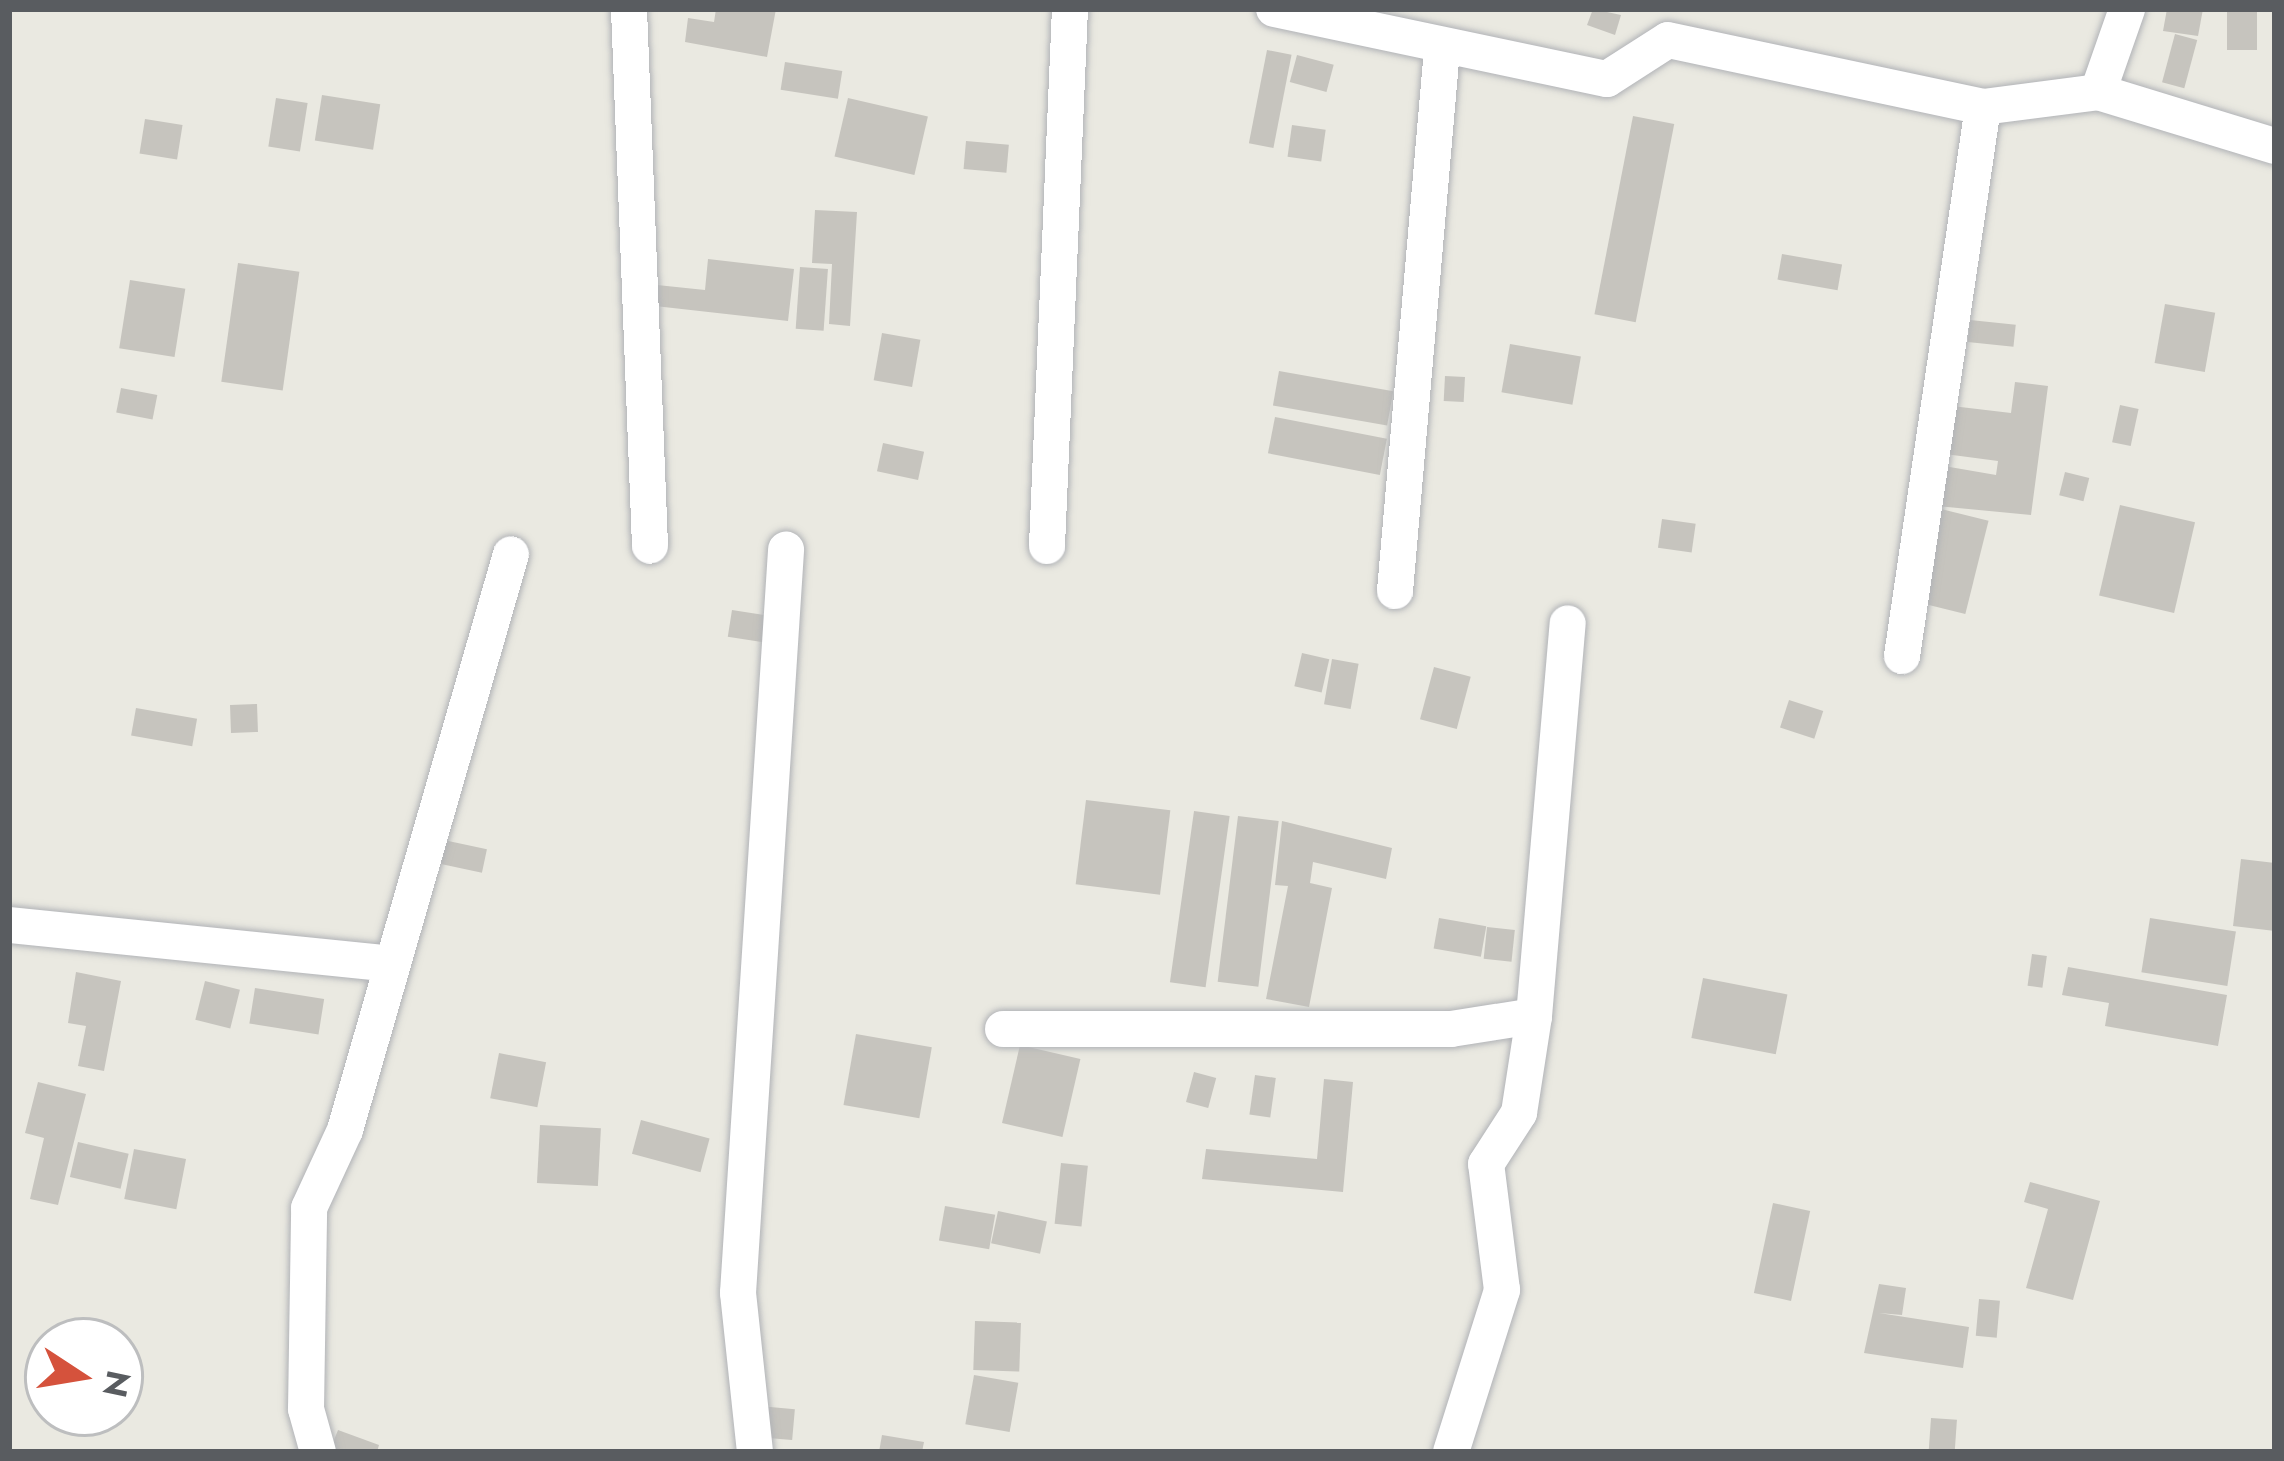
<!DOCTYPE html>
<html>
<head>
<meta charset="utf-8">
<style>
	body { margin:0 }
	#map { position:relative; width:2284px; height:1461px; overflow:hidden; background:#eae9e1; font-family:Jost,sans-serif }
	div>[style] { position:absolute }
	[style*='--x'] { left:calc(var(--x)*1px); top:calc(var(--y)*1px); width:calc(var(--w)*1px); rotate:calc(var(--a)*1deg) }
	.building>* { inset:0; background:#c6c4be; transform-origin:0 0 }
	.roads { filter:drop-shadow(0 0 3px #b1b3b7) drop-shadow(0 0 3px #b1b3b7) }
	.minor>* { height:36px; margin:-18px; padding:0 18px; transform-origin:18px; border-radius:18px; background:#fff }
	span { translate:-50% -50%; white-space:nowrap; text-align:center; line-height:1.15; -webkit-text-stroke:9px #fff; paint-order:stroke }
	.frame { position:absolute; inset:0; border:12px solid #595c60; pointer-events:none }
	.north { position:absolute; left:24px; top:1317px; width:120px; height:120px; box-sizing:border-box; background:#fff; border:3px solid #bdbebf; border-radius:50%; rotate:102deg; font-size:33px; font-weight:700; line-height:48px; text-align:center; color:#595c60 }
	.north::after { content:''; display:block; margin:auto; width:42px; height:54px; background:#d5523c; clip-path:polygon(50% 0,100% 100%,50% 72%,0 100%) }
</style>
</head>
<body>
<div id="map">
	<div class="building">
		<i style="clip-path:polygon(716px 9px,776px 9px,767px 57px,685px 42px,688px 18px,714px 22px)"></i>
		<i style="clip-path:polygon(1593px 9px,1621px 15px,1615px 35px,1587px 25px)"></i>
		<i style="clip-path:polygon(2167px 9px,2203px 9px,2198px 36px,2163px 31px)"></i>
		<i style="left:2227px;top:9px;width:30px;height:41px"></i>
		<i style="left:2175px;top:34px;width:23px;height:50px;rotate:15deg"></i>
		<i style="left:1267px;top:50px;width:25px;height:95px;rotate:11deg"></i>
		<i style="left:1297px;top:55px;width:38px;height:28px;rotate:15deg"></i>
		<i style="left:785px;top:62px;width:58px;height:28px;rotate:9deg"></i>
		<i style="left:322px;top:95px;width:59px;height:46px;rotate:9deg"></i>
		<i style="left:276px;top:98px;width:32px;height:49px;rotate:9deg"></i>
		<i style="left:848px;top:98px;width:82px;height:60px;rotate:13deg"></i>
		<i style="left:1633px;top:116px;width:42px;height:202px;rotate:11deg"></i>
		<i style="left:145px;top:119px;width:38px;height:35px;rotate:9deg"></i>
		<i style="left:1292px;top:125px;width:34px;height:32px;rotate:8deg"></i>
		<i style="left:966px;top:141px;width:43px;height:28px;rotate:5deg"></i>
		<i style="clip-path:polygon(815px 210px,857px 212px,850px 326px,829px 324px,832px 264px,812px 263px)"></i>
		<i style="left:1782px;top:254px;width:61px;height:26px;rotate:10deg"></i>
		<i style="clip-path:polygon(708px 259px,794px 269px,788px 321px,655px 306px,657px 285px,705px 290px)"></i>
		<i style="left:238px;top:263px;width:62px;height:120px;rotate:8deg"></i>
		<i style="left:800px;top:267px;width:28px;height:62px;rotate:4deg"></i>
		<i style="left:130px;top:280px;width:56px;height:69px;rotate:9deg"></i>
		<i style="left:2165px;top:304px;width:51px;height:60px;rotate:10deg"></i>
		<i style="left:1970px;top:320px;width:46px;height:22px;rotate:6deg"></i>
		<i style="left:882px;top:333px;width:39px;height:48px;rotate:10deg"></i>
		<i style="left:1510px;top:344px;width:72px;height:49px;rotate:10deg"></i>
		<i style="left:1279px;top:371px;width:116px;height:35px;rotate:10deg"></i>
		<i style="left:1445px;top:376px;width:20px;height:25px;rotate:3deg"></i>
		<i style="clip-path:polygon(2015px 382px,2048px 386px,2031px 515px,1937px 506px,1944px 466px,1996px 475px,1998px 461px,1945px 454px,1952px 406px,2011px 413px)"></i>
		<i style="left:121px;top:388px;width:37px;height:25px;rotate:11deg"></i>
		<i style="left:2120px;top:405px;width:19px;height:38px;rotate:12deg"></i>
		<i style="left:1275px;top:417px;width:114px;height:37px;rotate:11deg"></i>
		<i style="left:883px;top:443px;width:42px;height:29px;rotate:12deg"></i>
		<i style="left:2065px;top:472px;width:25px;height:24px;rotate:14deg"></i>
		<i style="left:2120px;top:505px;width:77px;height:93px;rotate:13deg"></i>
		<i style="left:1941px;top:509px;width:49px;height:96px;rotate:14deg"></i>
		<i style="left:1662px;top:519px;width:34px;height:29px;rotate:8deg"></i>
		<i style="left:732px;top:610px;width:36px;height:27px;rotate:9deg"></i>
		<i style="left:1302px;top:653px;width:28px;height:34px;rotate:13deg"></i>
		<i style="left:1332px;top:659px;width:27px;height:46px;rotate:10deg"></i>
		<i style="left:1434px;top:667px;width:38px;height:54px;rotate:15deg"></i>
		<i style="left:1789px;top:700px;width:36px;height:29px;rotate:18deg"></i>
		<i style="left:257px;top:704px;width:28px;height:27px;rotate:88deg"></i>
		<i style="left:136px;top:708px;width:62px;height:28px;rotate:10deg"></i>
		<i style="left:1086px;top:800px;width:85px;height:85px;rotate:7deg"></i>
		<i style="left:1194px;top:811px;width:36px;height:173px;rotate:8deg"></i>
		<i style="left:1238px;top:816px;width:41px;height:167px;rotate:7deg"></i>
		<i style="clip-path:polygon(1282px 821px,1392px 848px,1386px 879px,1313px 862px,1310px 883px,1332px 888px,1309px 1007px,1266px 999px,1288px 886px,1275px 885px)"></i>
		<i style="left:439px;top:839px;width:49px;height:24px;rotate:12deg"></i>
		<i style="clip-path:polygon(2241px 859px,2275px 863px,2275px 931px,2233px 926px)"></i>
		<i style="left:1439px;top:918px;width:48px;height:31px;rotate:10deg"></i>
		<i style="left:2150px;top:918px;width:87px;height:55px;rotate:9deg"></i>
		<i style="left:1487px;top:927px;width:28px;height:32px;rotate:6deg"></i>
		<i style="left:2032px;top:954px;width:15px;height:32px;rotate:8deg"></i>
		<i style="clip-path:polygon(2068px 967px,2227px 995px,2218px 1046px,2105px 1026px,2109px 1003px,2062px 995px)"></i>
		<i style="clip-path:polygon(76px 972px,121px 981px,104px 1071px,78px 1066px,86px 1026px,68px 1023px)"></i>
		<i style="left:1703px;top:978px;width:86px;height:61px;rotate:11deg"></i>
		<i style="left:205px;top:981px;width:36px;height:40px;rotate:14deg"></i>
		<i style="left:255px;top:988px;width:70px;height:36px;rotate:9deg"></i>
		<i style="left:856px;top:1034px;width:77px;height:72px;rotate:10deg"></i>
		<i style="left:1020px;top:1045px;width:62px;height:80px;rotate:13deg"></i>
		<i style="left:499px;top:1053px;width:48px;height:46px;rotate:11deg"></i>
		<i style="left:1194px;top:1072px;width:23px;height:31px;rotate:15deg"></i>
		<i style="left:1255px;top:1075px;width:21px;height:40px;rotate:8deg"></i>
		<i style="clip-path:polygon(1324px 1079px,1353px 1082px,1343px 1192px,1202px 1179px,1206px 1149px,1317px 1159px)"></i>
		<i style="clip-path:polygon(38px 1082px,86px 1094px,58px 1205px,30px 1199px,44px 1138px,25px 1133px)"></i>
		<i style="left:641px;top:1120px;width:71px;height:35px;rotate:15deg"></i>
		<i style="left:540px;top:1125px;width:61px;height:58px;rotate:3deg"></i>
		<i style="left:78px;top:1142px;width:52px;height:36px;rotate:13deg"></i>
		<i style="left:134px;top:1149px;width:53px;height:51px;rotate:11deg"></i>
		<i style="left:1061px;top:1163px;width:27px;height:61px;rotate:6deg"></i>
		<i style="clip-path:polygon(2030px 1182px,2100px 1201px,2073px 1300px,2026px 1288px,2048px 1209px,2024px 1202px)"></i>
		<i style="left:1773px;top:1203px;width:38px;height:92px;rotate:12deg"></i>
		<i style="left:945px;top:1206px;width:51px;height:35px;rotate:10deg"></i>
		<i style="left:998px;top:1211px;width:50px;height:33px;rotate:12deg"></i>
		<i style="clip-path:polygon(1879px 1284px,1906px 1288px,1902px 1315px,1879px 1313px,1969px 1327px,1963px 1368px,1864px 1353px)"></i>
		<i style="left:1979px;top:1299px;width:21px;height:37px;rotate:5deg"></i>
		<i style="left:975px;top:1321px;width:46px;height:49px;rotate:2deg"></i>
		<i style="left:974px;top:1375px;width:45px;height:50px;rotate:10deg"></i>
		<i style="left:758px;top:1406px;width:37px;height:31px;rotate:5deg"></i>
		<i style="left:1931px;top:1418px;width:26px;height:34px;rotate:4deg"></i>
		<i style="clip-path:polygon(338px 1430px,379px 1445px,377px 1452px,330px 1450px)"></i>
		<i style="clip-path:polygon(882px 1435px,924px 1442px,922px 1452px,879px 1452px)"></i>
	</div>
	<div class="roads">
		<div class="minor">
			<i style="--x:629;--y:9;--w:537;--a:87.76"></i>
			<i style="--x:1274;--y:9;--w:340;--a:11.9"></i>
			<i style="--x:1607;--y:79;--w:72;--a:-32.6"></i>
			<i style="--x:1668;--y:40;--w:322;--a:12"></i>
			<i style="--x:1983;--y:107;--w:116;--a:-7.4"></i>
			<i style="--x:2098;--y:92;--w:185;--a:17"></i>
			<i style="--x:2098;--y:92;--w:88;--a:-70.7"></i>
			<i style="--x:1047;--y:546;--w:537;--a:-87.55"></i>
			<i style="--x:1395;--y:591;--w:544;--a:-85.04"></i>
			<i style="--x:1902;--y:656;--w:555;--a:-81.61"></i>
			<i style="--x:9;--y:925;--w:385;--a:5.8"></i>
			<i style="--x:1003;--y:1029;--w:448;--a:0"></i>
			<i style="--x:1451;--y:1029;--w:84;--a:-8.9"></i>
			<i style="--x:1534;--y:1016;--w:394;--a:-85.1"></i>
			<i style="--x:318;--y:1452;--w:45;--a:-105.6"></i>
			<i style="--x:306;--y:1409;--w:201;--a:-89.1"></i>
			<i style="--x:309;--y:1208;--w:86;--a:-65.2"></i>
			<i style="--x:345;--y:1130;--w:599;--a:-73.92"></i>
			<i style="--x:755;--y:1452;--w:160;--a:-96.1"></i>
			<i style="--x:738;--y:1293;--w:745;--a:-86.3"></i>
			<i style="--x:1451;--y:1452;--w:170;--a:-72.5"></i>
			<i style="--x:1502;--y:1290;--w:127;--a:-97.2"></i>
			<i style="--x:1486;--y:1164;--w:61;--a:-57.1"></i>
			<i style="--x:1519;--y:1113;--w:98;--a:-81.2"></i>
		</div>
	</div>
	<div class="frame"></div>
	<div class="north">N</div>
</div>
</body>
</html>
